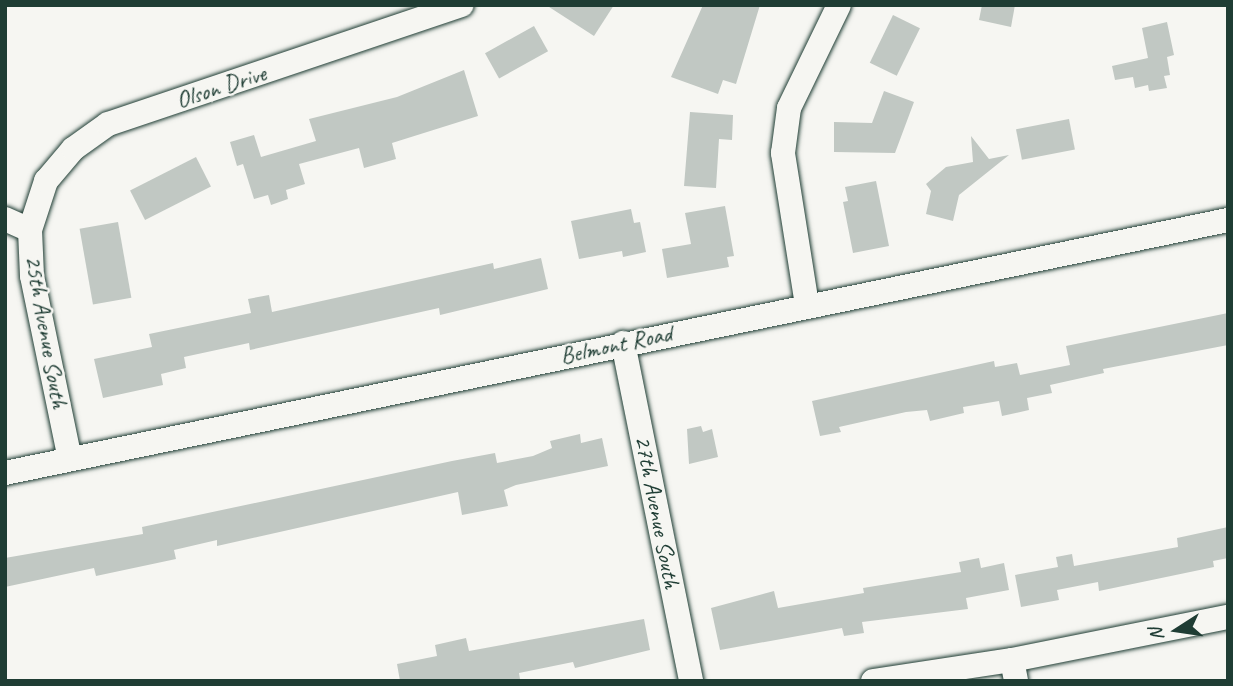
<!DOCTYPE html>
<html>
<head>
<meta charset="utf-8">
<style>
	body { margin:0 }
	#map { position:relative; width:1233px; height:686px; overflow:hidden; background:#f6f6f2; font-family:Caveat,sans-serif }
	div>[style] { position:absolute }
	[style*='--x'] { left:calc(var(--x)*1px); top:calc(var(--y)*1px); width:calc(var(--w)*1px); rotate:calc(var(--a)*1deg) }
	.building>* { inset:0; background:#c1c8c3; transform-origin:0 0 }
	.roads { filter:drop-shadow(0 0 2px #1f3d34) drop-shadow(0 0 2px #1f3d34) }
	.minor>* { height:24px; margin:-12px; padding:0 12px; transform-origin:12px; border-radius:12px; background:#f6f6f2 }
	span { translate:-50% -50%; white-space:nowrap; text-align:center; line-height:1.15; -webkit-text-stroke:5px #f6f6f2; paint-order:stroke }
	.street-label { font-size:24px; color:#1f3d34 }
	.frame { position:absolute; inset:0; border:7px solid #1f3d34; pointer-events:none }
	.north { position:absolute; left:1142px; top:595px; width:70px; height:70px; -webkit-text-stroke:5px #f6f6f2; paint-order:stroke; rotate:258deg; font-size:19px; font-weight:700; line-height:28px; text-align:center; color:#1f3d34 }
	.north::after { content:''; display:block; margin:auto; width:24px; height:32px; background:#1f3d34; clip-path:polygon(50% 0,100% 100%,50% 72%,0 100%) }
</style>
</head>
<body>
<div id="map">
	<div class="building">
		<i style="clip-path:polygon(546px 5px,614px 5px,594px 36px)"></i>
		<i style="clip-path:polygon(703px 5px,760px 5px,736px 84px,723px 80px,718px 94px,671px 77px)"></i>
		<i style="clip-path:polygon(982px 5px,1015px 5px,1011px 27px,979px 20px)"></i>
		<i style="left:893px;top:15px;width:30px;height:53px;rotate:26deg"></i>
		<i style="clip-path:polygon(1167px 22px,1174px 55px,1167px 57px,1170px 75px,1164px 76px,1167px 88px,1149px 91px,1148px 85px,1135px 88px,1133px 77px,1115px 80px,1112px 66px,1148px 58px,1142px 28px)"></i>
		<i style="left:534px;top:26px;width:29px;height:56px;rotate:61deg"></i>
		<i style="clip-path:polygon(464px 70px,478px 116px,392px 143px,396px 159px,364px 168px,359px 148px,299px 164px,305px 184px,286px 190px,288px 199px,271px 205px,268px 195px,254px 199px,243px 164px,237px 166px,230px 142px,254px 135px,261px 157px,316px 141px,309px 119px,397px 97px)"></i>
		<i style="clip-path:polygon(884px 91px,914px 102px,895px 153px,834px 152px,834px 122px,872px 123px)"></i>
		<i style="clip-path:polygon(690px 112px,733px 115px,732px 140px,719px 139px,716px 188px,684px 186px)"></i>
		<i style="left:1069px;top:119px;width:31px;height:54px;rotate:79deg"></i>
		<i style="clip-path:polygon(971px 136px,989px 159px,1009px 155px,959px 195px,953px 221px,926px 214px,931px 191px,926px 184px,946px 167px,973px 162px)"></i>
		<i style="left:196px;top:157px;width:33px;height:74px;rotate:63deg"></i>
		<i style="clip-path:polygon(876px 181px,889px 246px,853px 253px,843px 202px,848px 201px,845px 187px)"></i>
		<i style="clip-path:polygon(725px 206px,734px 256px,727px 257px,729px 267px,667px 278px,662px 249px,691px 244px,685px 213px)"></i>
		<i style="clip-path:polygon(631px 209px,634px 223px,640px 222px,646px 252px,623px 257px,622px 251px,579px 259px,571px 221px)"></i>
		<i style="left:118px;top:222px;width:77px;height:39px;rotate:80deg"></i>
		<i style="clip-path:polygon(541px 258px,548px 289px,440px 315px,439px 308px,250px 350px,249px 343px,184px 357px,186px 368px,161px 374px,163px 385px,103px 398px,94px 359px,152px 347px,149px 334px,251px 313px,248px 299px,269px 295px,272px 312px,493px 263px,494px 269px)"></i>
		<i style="clip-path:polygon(1228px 313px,1228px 345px,1103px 369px,1104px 373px,1050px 385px,1052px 393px,1027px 398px,1029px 410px,1002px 416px,999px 401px,963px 407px,964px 413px,930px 421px,927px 410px,906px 412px,839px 427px,841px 432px,820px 436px,812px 401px,994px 361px,995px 367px,1017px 363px,1020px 375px,1070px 365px,1066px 346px)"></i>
		<i style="clip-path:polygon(701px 426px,703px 432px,712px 429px,718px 457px,689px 464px,687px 429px)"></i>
		<i style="clip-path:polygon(580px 434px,581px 443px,602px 438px,608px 466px,516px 485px,504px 490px,508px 506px,462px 515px,458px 492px,217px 546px,217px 540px,174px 550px,176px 559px,96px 576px,94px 568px,5px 587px,5px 558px,143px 534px,142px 527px,452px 461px,495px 453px,497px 463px,533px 456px,552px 448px,550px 441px)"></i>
		<i style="clip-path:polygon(1228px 527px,1228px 558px,1213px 561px,1214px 567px,1099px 591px,1098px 582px,1057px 590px,1059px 600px,1021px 607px,1015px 575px,1058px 567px,1056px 557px,1072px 554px,1074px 566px,1178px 547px,1177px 538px)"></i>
		<i style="clip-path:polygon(979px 558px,981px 568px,1004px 563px,1009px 590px,966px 598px,968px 609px,862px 622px,864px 633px,844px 636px,842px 628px,720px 650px,711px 608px,774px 591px,778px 608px,864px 593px,863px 588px,961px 572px,959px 562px)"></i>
		<i style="clip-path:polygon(644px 619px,650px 650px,575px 668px,573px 662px,519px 673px,520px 679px,511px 681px,400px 681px,397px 664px,437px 656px,435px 645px,466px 638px,469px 651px)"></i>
	</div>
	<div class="roads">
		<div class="minor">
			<i style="--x:5;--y:219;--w:27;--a:24"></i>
			<i style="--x:30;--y:230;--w:46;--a:87.5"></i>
			<i style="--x:32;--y:276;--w:187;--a:78.3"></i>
			<i style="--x:30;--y:230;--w:52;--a:-71.9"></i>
			<i style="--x:46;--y:181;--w:42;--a:-49.8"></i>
			<i style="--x:73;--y:149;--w:43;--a:-35.5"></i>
			<i style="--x:108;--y:124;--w:373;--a:-18.6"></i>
			<i style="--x:807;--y:305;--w:154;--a:-99"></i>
			<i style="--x:783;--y:153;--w:45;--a:-82.4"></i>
			<i style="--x:789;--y:108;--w:114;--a:-64.1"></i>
			<i style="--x:623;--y:343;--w:345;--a:78.6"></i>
			<i style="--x:5;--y:473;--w:1249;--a:-11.69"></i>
			<i style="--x:1012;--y:660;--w:21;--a:79"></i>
			<i style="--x:873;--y:681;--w:141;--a:-8.6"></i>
			<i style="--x:1012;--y:660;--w:220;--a:-11.3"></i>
		</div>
	</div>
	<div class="street-label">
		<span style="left:221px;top:87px;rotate:-18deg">Olson Drive</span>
		<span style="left:46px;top:332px;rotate:80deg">25th Avenue South</span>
		<span style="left:616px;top:345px;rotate:-12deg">Belmont Road</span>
		<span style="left:657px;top:512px;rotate:79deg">27th Avenue South</span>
	</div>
	<div class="frame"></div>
	<div class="north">N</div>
</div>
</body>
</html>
